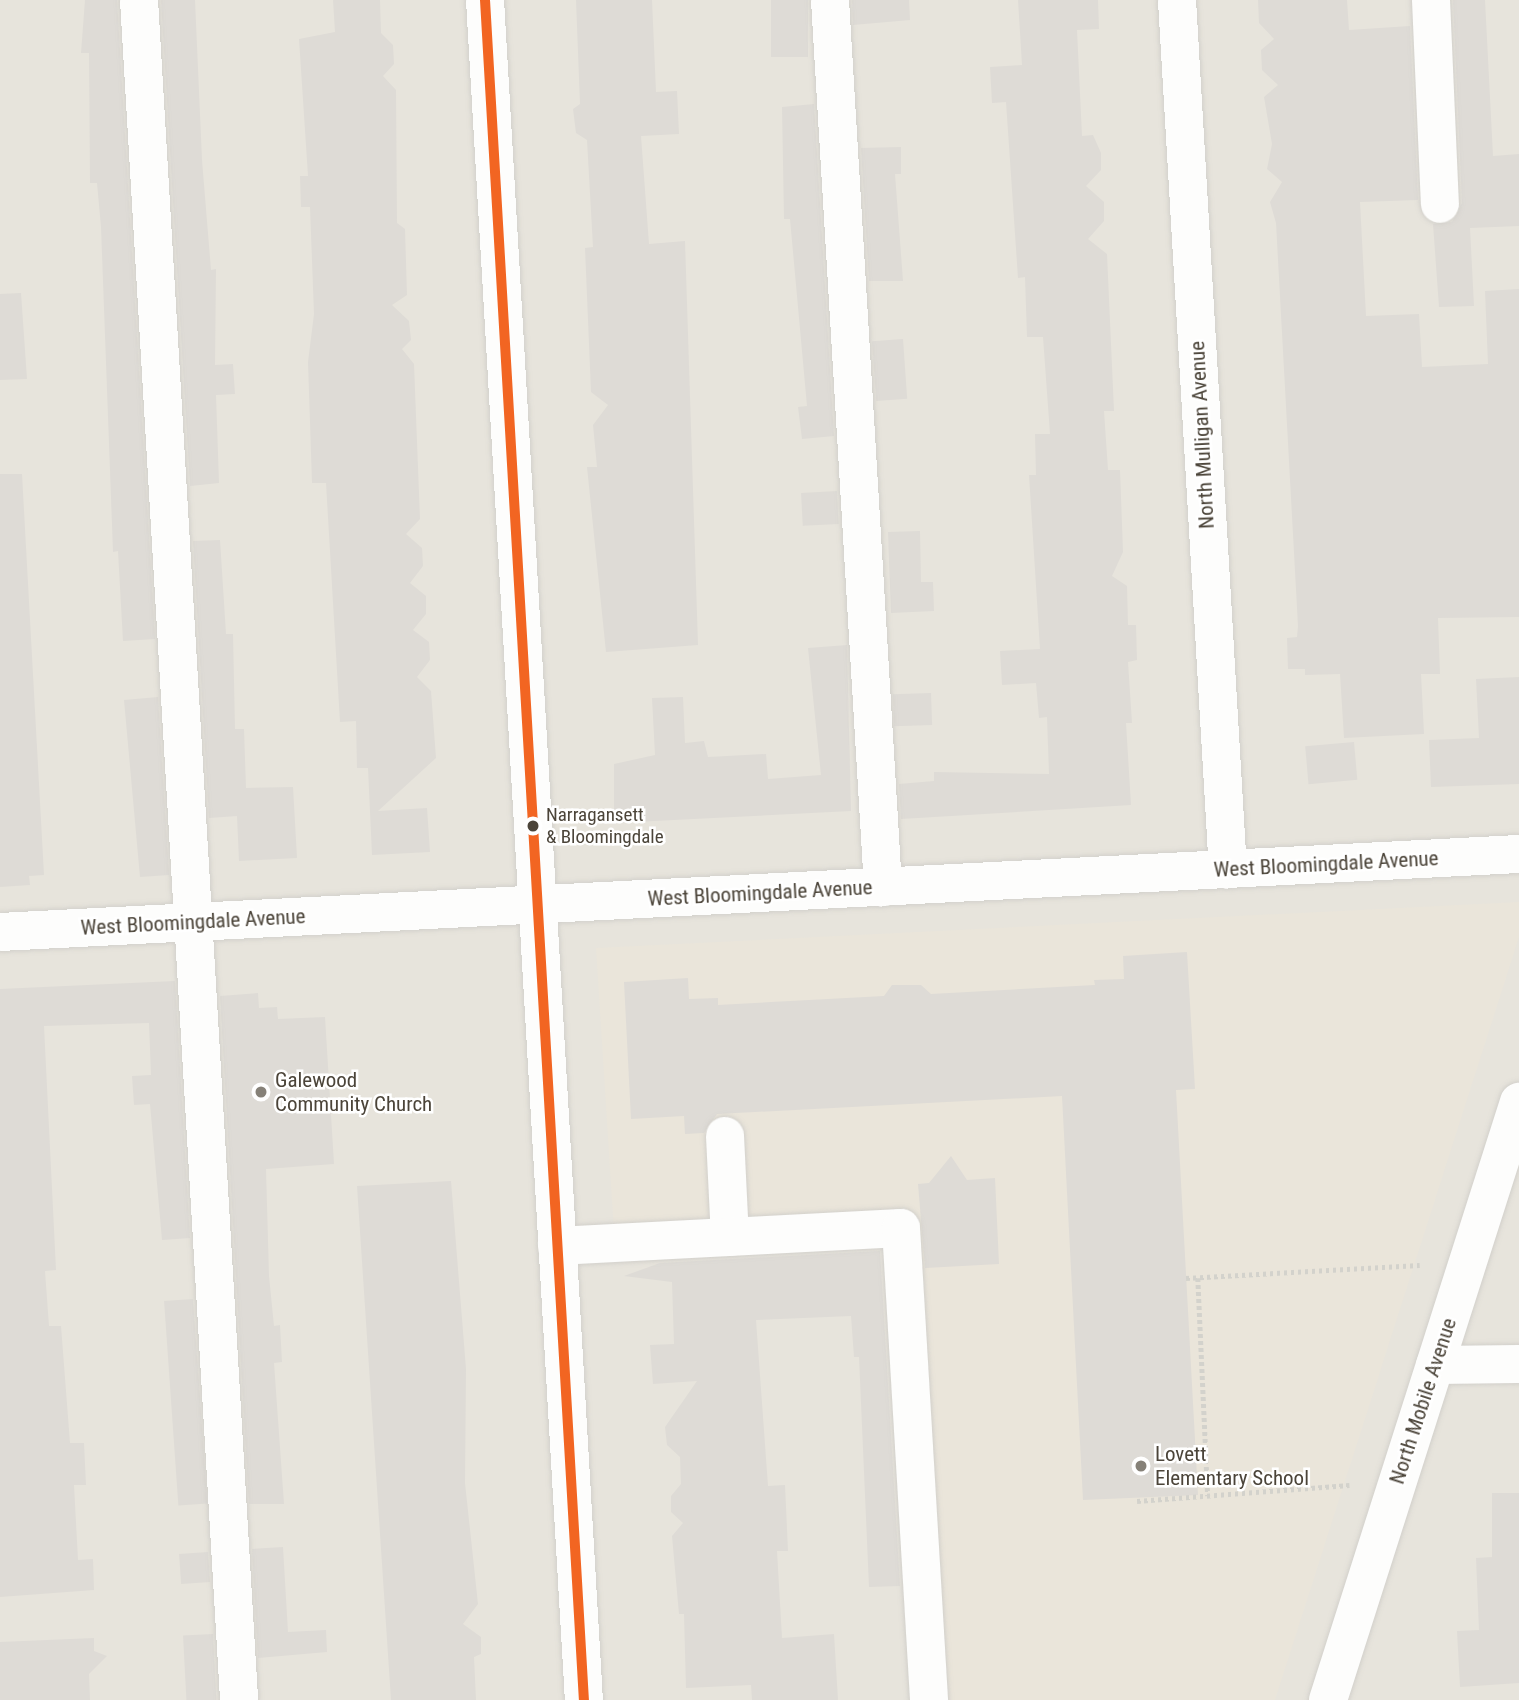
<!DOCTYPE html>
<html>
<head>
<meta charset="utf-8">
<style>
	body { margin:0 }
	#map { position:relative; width:1519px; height:1700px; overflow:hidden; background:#f4f2ee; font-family:"Roboto Condensed",sans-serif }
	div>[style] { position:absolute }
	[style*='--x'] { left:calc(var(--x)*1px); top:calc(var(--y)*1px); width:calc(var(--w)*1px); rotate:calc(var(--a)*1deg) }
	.residential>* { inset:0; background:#e7e4dc; transform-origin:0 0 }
	.education>* { inset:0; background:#eae5da }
	.building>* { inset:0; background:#dedbd6; transform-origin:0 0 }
	.path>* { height:4.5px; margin-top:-2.25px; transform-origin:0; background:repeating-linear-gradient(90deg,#d3d2cc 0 3.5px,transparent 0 7px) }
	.roads { filter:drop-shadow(0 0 2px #d2d0cb) drop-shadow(0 0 2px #d2d0cb) }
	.minor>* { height:38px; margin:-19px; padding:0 19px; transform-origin:19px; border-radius:19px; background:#fdfdfc }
	.bus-1>* { height:10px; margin:-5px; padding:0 5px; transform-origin:5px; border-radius:5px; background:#f26522 }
	.dots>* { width:19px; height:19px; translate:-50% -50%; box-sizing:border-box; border:4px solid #fff; border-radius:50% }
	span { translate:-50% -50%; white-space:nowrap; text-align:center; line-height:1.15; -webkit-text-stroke:5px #fff; paint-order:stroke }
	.bus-label { font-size:19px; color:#4b4439 }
	.left { translate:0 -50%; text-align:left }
	.street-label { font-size:21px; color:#4b4439 }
	.poi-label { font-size:21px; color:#4b4439 }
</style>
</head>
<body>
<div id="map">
	<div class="residential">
		<i style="left:0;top:0;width:1519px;height:1700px"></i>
	</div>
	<div class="education">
		<i style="clip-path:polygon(1519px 902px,1519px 937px,1275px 1700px,949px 1700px,915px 1215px,614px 1232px,596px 948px)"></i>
	</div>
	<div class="building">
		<i style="clip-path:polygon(85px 0,117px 0,155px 639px,123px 641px,118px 551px,113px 552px,101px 227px,97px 183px,90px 183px,89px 53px,81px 53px)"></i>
		<i style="clip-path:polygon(161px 0,195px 0,202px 160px,211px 270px,216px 269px,215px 365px,233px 364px,235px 394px,216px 395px,219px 483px,190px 486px)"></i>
		<i style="clip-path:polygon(333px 0,380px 0,381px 33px,393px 45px,394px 64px,383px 76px,396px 90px,397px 223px,405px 229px,407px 295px,392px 305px,409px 321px,411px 340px,402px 349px,414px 364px,420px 519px,406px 534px,422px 548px,423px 566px,410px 583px,426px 596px,426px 614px,413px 630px,429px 642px,430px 660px,417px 677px,431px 691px,436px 758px,378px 811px,427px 808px,430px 852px,372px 855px,368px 768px,357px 768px,356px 721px,340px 722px,326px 483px,312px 483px,308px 362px,314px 314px,310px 207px,301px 207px,300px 176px,308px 176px,299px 39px,335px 32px)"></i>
		<i style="clip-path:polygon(576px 0,652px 0,656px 92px,677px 91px,679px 134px,641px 136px,649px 244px,685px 241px,698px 645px,606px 652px,587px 467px,597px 467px,593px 425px,608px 405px,591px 392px,585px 248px,593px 247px,587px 140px,576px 133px,573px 109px,580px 104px)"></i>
		<i style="left:771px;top:0;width:37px;height:57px"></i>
		<i style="clip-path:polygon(852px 0,909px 0,910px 20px,853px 25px)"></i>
		<i style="clip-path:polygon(1018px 0,1098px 0,1099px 29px,1077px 30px,1082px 136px,1093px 135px,1101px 153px,1101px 170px,1086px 186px,1104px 202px,1104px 221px,1088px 239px,1107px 254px,1114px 411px,1104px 411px,1108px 470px,1120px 470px,1123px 552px,1112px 576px,1127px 586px,1128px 625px,1136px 625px,1137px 660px,1128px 662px,1132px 723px,1126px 723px,1131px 805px,901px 819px,899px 784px,934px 781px,934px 772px,1049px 774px,1047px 717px,1039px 718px,1036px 683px,1002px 685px,1000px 651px,1040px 649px,1029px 475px,1036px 475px,1035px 434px,1050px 434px,1043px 337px,1027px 337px,1025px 277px,1018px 278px,1006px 102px,992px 103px,990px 67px,1022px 65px)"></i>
		<i style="clip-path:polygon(1258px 0,1347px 0,1349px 30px,1410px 26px,1418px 200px,1360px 202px,1366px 316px,1419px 314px,1422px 367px,1488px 364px,1485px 291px,1519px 289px,1519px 617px,1438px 618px,1440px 674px,1421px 674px,1424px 734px,1344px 738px,1340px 674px,1305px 675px,1305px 669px,1288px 669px,1287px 638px,1297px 637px,1298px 626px,1276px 223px,1270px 202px,1282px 182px,1267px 169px,1272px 144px,1264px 97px,1278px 85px,1262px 70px,1261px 50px,1274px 39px,1259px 23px)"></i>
		<i style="clip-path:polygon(1453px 0,1485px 0,1493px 156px,1519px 154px,1519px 226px,1470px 228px,1474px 306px,1439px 307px,1433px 224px,1452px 222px,1462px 203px)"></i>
		<i style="clip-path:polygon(814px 104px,834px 436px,802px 439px,798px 407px,807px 406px,790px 219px,784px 219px,782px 107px)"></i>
		<i style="clip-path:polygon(901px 147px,901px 174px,895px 174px,903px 281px,869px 281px,861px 148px)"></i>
		<i style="clip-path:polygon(21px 293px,27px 379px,0 380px,0 294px)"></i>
		<i style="left:903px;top:339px;width:60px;height:31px;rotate:86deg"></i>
		<i style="clip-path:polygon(0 474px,22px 474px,44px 875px,29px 876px,30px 885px,0 887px)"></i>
		<i style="left:837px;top:491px;width:33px;height:36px;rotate:87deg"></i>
		<i style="clip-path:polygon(920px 531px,921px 582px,933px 582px,934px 611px,891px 613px,888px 532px)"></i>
		<i style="clip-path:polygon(220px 540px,226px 634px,233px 634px,235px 729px,244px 729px,246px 788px,293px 787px,297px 858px,239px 861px,237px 816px,209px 818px,193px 541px)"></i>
		<i style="clip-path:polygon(847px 645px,851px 811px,614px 823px,614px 764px,655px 755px,652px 698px,683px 697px,685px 743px,704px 741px,708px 757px,766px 754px,768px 779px,821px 775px,808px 648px)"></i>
		<i style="clip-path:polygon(1519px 677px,1519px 784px,1431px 787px,1429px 740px,1479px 738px,1476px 679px)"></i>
		<i style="left:931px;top:693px;width:32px;height:38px;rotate:88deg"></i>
		<i style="clip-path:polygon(158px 697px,169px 875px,140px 877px,124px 700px)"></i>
		<i style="left:1354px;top:742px;width:38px;height:49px;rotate:85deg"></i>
		<i style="clip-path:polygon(1187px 952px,1195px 1089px,1176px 1090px,1198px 1495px,1083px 1500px,1062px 1096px,717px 1114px,704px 1133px,685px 1134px,684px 1116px,631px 1119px,624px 982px,688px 978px,689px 999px,718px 998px,718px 1005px,884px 996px,892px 985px,921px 985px,931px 994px,1095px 985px,1094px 980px,1124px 979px,1123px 956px)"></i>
		<i style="clip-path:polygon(175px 981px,190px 1238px,162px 1240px,150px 1104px,134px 1105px,132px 1076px,151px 1075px,149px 1023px,44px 1026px,56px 1270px,45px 1271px,49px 1326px,61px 1326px,70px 1443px,84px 1443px,86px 1485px,74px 1485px,78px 1560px,93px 1559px,94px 1590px,0 1597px,0 989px)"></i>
		<i style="clip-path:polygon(258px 993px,259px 1008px,277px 1007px,278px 1019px,325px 1017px,334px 1164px,266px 1169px,269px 1276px,274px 1326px,280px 1325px,282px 1362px,274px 1363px,284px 1504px,249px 1504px,220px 996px)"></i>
		<i style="clip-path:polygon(951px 1156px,967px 1180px,995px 1178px,999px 1264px,925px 1268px,918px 1184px,929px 1183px)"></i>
		<i style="clip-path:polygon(451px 1181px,466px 1369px,465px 1483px,478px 1604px,463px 1624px,481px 1637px,481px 1654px,474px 1657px,476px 1700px,391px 1700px,357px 1186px)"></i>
		<i style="clip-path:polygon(880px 1251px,900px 1586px,869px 1587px,859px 1357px,854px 1357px,851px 1316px,756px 1320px,768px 1486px,785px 1485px,788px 1551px,777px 1551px,782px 1638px,834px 1634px,838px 1700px,752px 1700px,751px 1685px,686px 1688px,684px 1614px,679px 1614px,672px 1536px,683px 1523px,671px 1512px,671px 1496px,681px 1484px,680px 1457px,667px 1445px,665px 1427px,697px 1381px,653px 1384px,650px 1345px,674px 1344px,672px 1282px,624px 1276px,660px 1263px)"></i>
		<i style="left:193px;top:1299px;width:205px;height:29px;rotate:86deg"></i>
		<i style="clip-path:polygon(1492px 1493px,1519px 1493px,1519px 1683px,1460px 1687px,1457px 1631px,1479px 1630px,1476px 1558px,1492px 1557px)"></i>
		<i style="clip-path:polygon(283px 1547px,288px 1632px,326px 1630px,327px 1652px,258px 1658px,252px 1549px)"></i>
		<i style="left:208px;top:1552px;width:30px;height:29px;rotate:86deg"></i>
		<i style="left:213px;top:1634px;width:66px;height:30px;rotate:87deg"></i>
		<i style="clip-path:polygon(94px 1638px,94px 1651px,107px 1656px,89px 1674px,90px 1700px,0 1700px,0 1642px)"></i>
	</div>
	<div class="path">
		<i style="--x:1186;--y:1278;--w:234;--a:-3.2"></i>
		<i style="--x:1198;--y:1278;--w:218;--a:87.4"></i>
		<i style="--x:1137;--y:1501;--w:213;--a:-4.3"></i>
	</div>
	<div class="roads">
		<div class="minor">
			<i style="--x:139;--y:0;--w:1703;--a:86.63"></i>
			<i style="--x:485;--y:0;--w:1703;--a:86.67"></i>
			<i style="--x:830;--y:0;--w:889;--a:86.58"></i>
			<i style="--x:1177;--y:0;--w:871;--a:86.65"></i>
			<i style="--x:1431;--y:0;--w:204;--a:87.5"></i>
			<i style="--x:0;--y:932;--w:1521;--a:-2.94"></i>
			<i style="--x:725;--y:1136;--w:101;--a:87.2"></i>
			<i style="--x:557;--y:1246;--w:344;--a:-3"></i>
			<i style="--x:901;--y:1228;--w:473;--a:86.6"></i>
			<i style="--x:1435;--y:1365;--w:84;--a:-0.7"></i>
			<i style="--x:1328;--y:1700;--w:628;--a:-72.29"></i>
		</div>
	</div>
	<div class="bus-1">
		<i style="--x:485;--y:0;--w:1703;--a:86.67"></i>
	</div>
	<div class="dots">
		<i style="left:533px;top:826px;background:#4b4439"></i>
		<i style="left:261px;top:1092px;background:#868178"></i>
		<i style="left:1141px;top:1466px;background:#868178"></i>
	</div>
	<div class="bus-label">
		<span class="left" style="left:546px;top:826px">Narragansett<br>&amp; Bloomingdale</span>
	</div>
	<div class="street-label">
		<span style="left:1202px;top:435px;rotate:-93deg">North Mulligan Avenue</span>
		<span style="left:1326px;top:864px;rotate:-3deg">West Bloomingdale Avenue</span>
		<span style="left:760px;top:893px;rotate:-3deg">West Bloomingdale Avenue</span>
		<span style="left:193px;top:922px;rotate:-3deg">West Bloomingdale Avenue</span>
		<span style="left:1423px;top:1401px;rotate:-72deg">North Mobile Avenue</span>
	</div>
	<div class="poi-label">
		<span class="left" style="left:275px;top:1092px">Galewood<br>Community Church</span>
		<span class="left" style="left:1155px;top:1466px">Lovett<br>Elementary School</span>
	</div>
</div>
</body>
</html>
